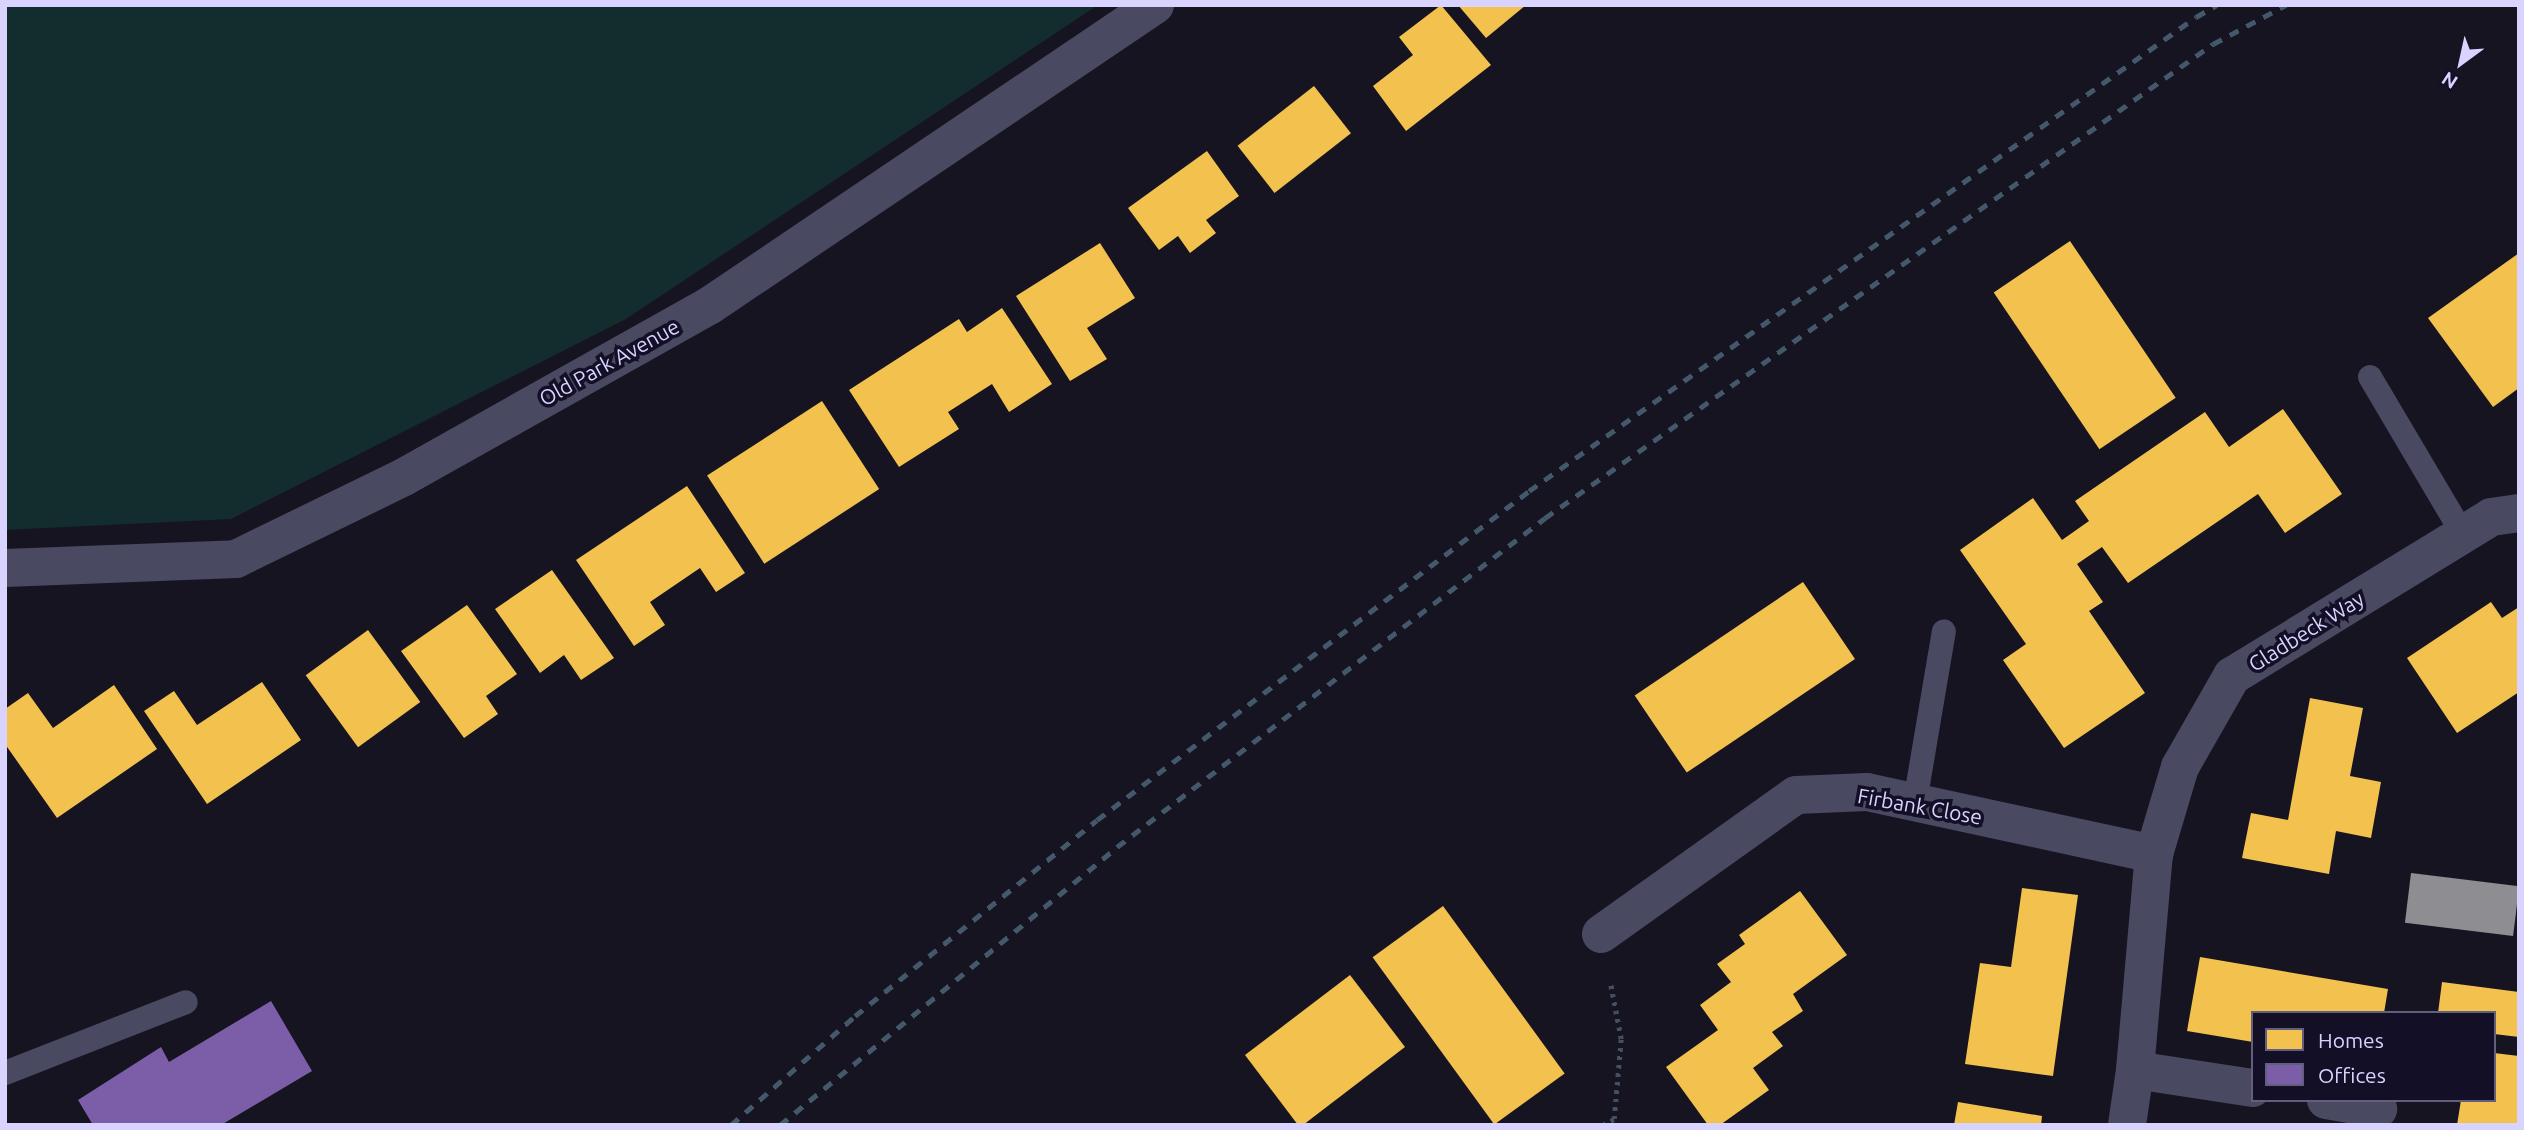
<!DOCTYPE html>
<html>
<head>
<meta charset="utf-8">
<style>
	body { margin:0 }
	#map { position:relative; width:2524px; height:1130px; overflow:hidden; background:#161421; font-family:Ubuntu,sans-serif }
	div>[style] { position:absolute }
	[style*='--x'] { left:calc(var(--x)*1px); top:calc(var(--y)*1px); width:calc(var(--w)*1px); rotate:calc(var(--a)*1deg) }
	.green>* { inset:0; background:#132c2d }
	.homes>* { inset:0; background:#f2c14e; transform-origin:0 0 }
	.offices>* { inset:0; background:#7b5ea7 }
	.industry>* { inset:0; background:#8d8d92; transform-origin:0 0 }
	.path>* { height:4.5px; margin-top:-2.25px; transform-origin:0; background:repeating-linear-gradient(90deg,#44505f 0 3.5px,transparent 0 8.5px) }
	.service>* { height:24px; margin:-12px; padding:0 12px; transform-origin:12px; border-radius:12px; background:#4a4962 }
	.minor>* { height:38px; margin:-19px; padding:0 19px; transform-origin:19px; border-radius:19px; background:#4a4962 }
	.tertiary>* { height:38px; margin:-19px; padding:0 19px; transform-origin:19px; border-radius:19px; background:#4a4962 }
	.rail>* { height:5px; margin-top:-2.5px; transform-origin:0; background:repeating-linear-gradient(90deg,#43596b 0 10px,transparent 0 19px) }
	span { translate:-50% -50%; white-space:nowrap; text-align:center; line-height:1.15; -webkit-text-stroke:7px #130f26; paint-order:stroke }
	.street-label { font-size:21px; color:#d9d4ff }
	.frame { position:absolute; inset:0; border:7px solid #d9d4ff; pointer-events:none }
	.legend { position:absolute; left:2251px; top:1011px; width:245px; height:91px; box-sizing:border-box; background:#130f26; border:2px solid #625e7d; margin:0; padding:9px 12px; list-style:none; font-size:21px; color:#d9d4ff }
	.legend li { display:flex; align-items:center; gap:14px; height:35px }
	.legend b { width:35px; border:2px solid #625e7d }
	.north { position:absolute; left:2426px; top:28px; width:70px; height:70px; -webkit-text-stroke:5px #130f26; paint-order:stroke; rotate:213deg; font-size:19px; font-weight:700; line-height:28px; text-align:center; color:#d9d4ff }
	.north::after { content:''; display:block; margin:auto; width:24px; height:32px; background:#d9d4ff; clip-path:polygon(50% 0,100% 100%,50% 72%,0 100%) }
</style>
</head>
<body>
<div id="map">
	<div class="green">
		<i style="clip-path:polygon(5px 5px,1098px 5px,626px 319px,231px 519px,5px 530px)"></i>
	</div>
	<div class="homes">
		<i style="clip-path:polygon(1441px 5px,1491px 65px,1406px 131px,1373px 86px,1413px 55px,1399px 37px)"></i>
		<i style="clip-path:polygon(1458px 5px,1526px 5px,1486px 38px)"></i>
		<i style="left:1314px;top:86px;width:60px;height:97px;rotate:52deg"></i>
		<i style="clip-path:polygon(1207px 151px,1239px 196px,1206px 220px,1216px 233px,1190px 253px,1178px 236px,1159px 250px,1128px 208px)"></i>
		<i style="left:2070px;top:241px;width:189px;height:92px;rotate:56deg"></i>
		<i style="clip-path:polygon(1100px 243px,1135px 298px,1087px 328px,1107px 359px,1070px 381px,1016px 296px)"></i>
		<i style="clip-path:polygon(2519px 253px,2519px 388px,2493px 407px,2428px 318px)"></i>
		<i style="clip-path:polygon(1002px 308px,1052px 384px,1009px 412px,992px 384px,948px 412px,959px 429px,899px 467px,849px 390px,959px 319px,967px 332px)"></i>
		<i style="left:822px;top:401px;width:105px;height:137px;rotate:57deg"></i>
		<i style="clip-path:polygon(2283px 409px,2342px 494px,2285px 533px,2258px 494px,2128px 583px,2102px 547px,2077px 564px,2103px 602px,2089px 611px,2145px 693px,2064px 748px,2003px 660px,2026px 644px,1960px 550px,2033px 498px,2062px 540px,2089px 521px,2075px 501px,2205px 412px,2229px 447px)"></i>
		<i style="clip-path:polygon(687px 486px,745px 573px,716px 592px,700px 568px,650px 602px,665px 625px,634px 646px,576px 560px)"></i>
		<i style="clip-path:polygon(552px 570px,614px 658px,581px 680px,564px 655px,540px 673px,495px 609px)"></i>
		<i style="left:1803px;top:582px;width:93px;height:203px;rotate:56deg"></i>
		<i style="clip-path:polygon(2491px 602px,2502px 618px,2519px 607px,2519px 692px,2457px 733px,2407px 658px)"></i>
		<i style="clip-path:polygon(467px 605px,517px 674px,486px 696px,498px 714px,464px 738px,401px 651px)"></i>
		<i style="left:368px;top:630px;width:89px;height:77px;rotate:54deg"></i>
		<i style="clip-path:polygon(262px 682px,301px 740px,207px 804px,144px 711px,174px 691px,197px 725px)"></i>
		<i style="clip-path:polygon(114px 685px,157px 749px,57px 818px,5px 744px,5px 709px,28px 693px,53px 728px)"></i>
		<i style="clip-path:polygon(2310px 698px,2363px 708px,2350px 776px,2381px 782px,2371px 838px,2336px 831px,2329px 874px,2242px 858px,2251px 813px,2288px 820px)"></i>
		<i style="clip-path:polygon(2022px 888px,2078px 895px,2053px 1076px,1965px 1064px,1980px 963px,2011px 967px)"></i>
		<i style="clip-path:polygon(1800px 891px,1847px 955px,1793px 994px,1803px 1011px,1772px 1032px,1783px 1046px,1753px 1068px,1769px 1090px,1720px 1125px,1708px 1125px,1666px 1067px,1718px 1030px,1700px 1005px,1731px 982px,1717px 964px,1745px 944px,1739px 935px)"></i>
		<i style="left:1443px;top:906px;width:207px;height:87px;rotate:54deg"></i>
		<i style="clip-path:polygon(2200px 957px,2388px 989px,2384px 1013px,2253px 1013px,2253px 1042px,2187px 1031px)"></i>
		<i style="clip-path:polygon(1350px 975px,1405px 1047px,1303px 1125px,1298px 1125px,1245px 1055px)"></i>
		<i style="clip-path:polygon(2442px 982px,2519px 992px,2519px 1037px,2494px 1034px,2494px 1013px,2438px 1013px)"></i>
		<i style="clip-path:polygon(2494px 1053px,2519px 1056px,2519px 1125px,2457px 1125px,2461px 1100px,2494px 1100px)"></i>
		<i style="clip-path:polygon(1958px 1102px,2042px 1116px,2041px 1125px,1954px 1125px)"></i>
	</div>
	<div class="offices">
		<i style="clip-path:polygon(271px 1001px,312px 1071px,221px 1125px,93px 1125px,78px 1100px,161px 1047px,169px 1062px)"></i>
	</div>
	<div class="industry">
		<i style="left:2411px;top:873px;width:109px;height:50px;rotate:7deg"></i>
	</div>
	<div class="path">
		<i style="--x:1603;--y:1125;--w:13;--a:-29"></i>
		<i style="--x:1614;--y:1119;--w:80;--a:-85"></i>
		<i style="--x:1621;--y:1039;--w:58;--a:-100.9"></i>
	</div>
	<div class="service">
		<i style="--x:2370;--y:377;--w:182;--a:59.4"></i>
		<i style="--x:1915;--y:802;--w:173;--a:-80.4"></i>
		<i style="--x:5;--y:1073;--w:194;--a:-21.4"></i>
	</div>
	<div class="minor">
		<i style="--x:1601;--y:934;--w:239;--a:-35.5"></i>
		<i style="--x:1796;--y:795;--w:71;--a:-2.4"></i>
		<i style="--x:1867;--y:792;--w:294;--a:12.2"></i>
		<i style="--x:2135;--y:1070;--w:119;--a:8.7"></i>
		<i style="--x:2326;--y:1100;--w:53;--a:9.8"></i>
		<i style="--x:2127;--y:1125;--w:56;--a:-81.7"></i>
		<i style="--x:2135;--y:1070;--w:217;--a:-85"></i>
		<i style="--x:2154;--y:854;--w:91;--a:-73.4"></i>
		<i style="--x:2180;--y:767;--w:105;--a:-60.3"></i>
		<i style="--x:2232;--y:676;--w:304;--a:-31.5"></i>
		<i style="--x:2491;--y:517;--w:28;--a:-8"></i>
	</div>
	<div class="tertiary">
		<i style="--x:5;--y:568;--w:231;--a:-2.2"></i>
		<i style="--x:236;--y:559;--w:187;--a:-26"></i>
		<i style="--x:404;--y:477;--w:350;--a:-29.3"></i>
		<i style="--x:709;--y:306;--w:538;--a:-34.01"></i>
	</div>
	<div class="rail">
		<i style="--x:731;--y:1125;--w:165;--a:-41.3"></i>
		<i style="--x:855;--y:1016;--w:311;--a:-39"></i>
		<i style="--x:1097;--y:820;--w:543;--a:-37.29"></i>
		<i style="--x:1529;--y:491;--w:818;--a:-35.4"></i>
		<i style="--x:2196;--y:17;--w:24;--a:-30"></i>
		<i style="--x:780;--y:1125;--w:437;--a:-39.5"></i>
		<i style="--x:1117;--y:847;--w:540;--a:-37.55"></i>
		<i style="--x:1545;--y:518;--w:819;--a:-35.36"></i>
		<i style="--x:2213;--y:44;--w:83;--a:-28.1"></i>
	</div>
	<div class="street-label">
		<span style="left:609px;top:362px;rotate:-29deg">Old Park Avenue</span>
		<span style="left:2306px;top:631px;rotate:-32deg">Gladbeck Way</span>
		<span style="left:1920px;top:806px;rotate:10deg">Firbank Close</span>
	</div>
	<div class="frame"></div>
	<ul class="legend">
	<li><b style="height:19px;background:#f2c14e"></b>Homes</li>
	<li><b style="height:19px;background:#7b5ea7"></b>Offices</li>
	</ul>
	<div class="north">N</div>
</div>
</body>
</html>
